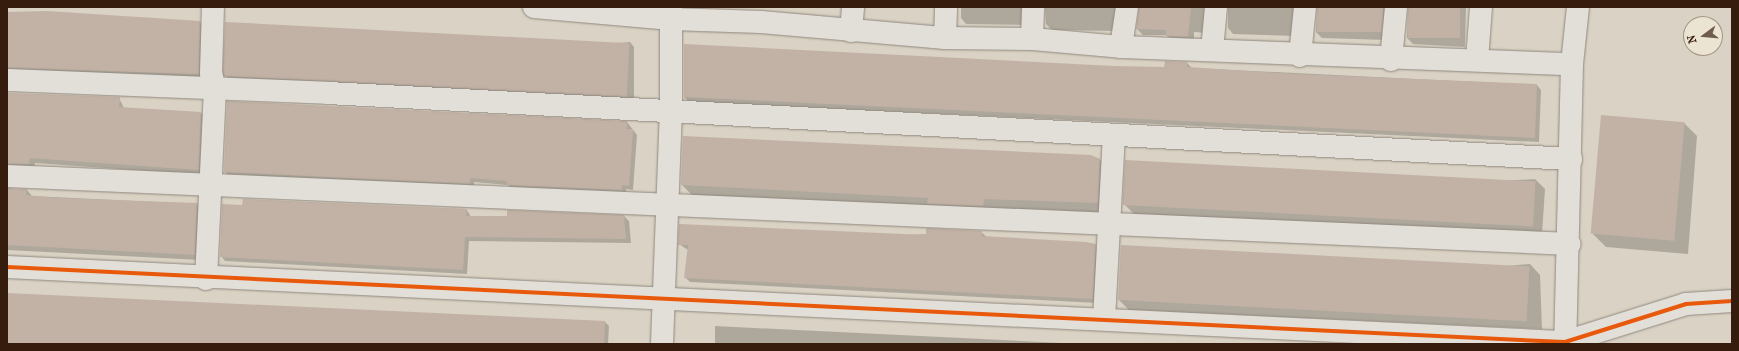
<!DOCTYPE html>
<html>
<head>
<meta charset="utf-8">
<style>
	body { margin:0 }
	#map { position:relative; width:1739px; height:351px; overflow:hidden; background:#dad2c4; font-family:"IM FELL French Canon",serif }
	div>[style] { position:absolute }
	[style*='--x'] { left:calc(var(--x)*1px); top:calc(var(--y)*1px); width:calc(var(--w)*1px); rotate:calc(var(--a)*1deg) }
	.shadow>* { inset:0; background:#0003 }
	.building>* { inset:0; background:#c2b2a6; transform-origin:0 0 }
	.roads { filter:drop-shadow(0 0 1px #90887f) drop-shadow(0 0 1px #90887f) }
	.street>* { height:22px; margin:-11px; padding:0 11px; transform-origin:11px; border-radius:11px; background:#e2dfd8 }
	.cycleway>* { height:4px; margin:-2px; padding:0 2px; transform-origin:2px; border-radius:2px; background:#e8590c }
	span { translate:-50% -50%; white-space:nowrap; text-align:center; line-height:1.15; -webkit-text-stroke:3px #ece4d3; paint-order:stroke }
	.frame { position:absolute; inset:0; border:8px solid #361c0d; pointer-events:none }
	.north { position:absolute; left:1683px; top:16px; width:40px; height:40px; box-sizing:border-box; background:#ece4d3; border:1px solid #a39484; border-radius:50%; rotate:254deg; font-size:11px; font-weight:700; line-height:16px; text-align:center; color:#361c0d }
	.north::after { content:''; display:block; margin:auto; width:14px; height:18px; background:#6f5c4d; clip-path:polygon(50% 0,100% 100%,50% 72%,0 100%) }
</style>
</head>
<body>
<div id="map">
	<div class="shadow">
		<i style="clip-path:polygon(961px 7px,1028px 7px,1026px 25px,966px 24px,961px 18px)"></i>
		<i style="clip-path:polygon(1045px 7px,1122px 7px,1117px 31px,1052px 30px,1046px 24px)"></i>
		<i style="clip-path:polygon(1139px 7px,1211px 7px,1207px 33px,1194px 32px,1194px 42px,1173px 42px,1167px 35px,1143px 35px,1137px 29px)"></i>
		<i style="clip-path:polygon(1228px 7px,1300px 7px,1296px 36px,1233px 34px,1228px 28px)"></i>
		<i style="clip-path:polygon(1317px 7px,1391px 7px,1386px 40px,1322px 38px,1316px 32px)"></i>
		<i style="clip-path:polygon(1408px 7px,1466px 7px,1465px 47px,1413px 44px,1407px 38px)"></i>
		<i style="clip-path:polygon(7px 13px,200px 22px,205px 27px,204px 79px,7px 76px)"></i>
		<i style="clip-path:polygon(630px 42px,634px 47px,634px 101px,230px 81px,226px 76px)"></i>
		<i style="clip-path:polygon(684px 45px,1114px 67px,1165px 68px,1187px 63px,1192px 68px,1537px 85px,1541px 90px,1539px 142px,689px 102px,684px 97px)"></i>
		<i style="clip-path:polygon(7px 94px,119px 98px,124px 108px,201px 113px,206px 118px,204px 175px,35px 163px,34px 170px,7px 170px)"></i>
		<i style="clip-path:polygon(627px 122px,637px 135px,633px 190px,626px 189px,626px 194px,513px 189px,508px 185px,474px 182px,474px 188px,229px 176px,225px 172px)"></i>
		<i style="clip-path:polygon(1684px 123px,1697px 136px,1688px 254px,1606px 247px,1593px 234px)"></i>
		<i style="clip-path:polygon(1100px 160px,1111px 170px,1108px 214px,693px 196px,682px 185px)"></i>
		<i style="clip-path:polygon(1535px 179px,1545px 189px,1542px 234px,1134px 214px,1124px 204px)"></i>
		<i style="clip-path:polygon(7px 188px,27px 190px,32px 196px,197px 204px,202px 210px,200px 260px,7px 250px)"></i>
		<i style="clip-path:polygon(467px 210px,471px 217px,624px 216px,629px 221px,631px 243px,469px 241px,467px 274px,225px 261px,221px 256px)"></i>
		<i style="clip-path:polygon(981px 232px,987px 237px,1095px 245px,1100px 250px,1097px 303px,690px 282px,685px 277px,688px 250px,679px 244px)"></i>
		<i style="clip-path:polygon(1530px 264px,1540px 275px,1542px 329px,1129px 310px,1119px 300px)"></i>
		<i style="clip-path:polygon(7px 294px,605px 322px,609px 326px,608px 344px,7px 344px)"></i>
		<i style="clip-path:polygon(715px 326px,1082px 344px,715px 344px)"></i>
	</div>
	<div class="building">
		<i style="clip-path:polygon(1139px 7px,1191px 7px,1188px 37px,1166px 36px,1166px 30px,1136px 29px)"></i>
		<i style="left:1317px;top:7px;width:66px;height:25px"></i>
		<i style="left:1408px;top:7px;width:52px;height:31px"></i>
		<i style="clip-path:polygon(47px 11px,200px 21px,199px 74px,7px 68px,7px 12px)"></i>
		<i style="left:225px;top:22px;width:405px;height:54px;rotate:3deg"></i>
		<i style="clip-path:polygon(684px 44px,1114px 66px,1164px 67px,1165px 61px,1187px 62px,1187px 67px,1293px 74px,1537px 84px,1535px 138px,684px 97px)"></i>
		<i style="clip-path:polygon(7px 93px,120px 97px,119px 107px,201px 112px,199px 170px,30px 158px,29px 164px,7px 164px)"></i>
		<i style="clip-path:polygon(227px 101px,627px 121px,627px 129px,633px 129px,629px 186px,622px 185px,622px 190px,507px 185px,507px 181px,470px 178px,470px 184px,224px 172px)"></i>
		<i style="left:1601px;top:115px;width:84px;height:119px;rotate:5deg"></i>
		<i style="clip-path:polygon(683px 136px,1091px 155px,1100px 159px,1098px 203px,984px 199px,983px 206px,927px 204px,928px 198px,681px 185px)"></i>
		<i style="left:1125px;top:160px;width:411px;height:45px;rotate:3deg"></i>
		<i style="clip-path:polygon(7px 189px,27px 189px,26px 195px,58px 198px,197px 203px,195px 255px,7px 245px)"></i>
		<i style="clip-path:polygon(243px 199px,467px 209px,466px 216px,507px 216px,507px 210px,624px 215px,626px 239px,465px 237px,463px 270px,220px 257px,222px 204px,242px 205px)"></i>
		<i style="clip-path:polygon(679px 224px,926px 235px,926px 228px,982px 231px,982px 236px,1086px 242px,1096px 244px,1093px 299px,684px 278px,688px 245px,678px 245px)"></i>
		<i style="left:1121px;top:245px;width:409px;height:55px;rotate:3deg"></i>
		<i style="clip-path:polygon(7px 293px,605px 321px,604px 344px,7px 344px)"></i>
	</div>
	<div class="roads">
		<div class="street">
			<i style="--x:534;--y:7;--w:138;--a:5"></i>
			<i style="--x:671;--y:19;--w:90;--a:1.9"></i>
			<i style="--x:761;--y:22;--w:185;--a:5"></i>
			<i style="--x:945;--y:38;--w:87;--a:0.7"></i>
			<i style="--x:1032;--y:39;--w:89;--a:5.1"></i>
			<i style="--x:1121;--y:47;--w:451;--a:2.2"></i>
			<i style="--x:1572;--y:64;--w:280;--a:91.4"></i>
			<i style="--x:851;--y:31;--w:24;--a:-85"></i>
			<i style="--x:945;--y:38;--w:31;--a:-88"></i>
			<i style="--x:1032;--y:39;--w:32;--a:-88"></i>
			<i style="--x:1121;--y:47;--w:40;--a:-81.5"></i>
			<i style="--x:1212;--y:50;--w:43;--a:-84.7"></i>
			<i style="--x:1300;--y:56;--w:49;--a:-84.2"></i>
			<i style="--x:1391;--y:60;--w:53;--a:-84.6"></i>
			<i style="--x:1477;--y:60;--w:53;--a:-85.7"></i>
			<i style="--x:1572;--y:64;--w:57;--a:-84"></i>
			<i style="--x:7;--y:80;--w:321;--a:2.3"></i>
			<i style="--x:328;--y:93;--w:1245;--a:3.04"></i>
			<i style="--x:7;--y:176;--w:1564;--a:2.49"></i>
			<i style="--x:7;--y:267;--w:1560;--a:2.76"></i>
			<i style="--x:1565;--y:342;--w:127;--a:-17.4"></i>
			<i style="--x:1686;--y:304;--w:46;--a:-3.7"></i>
			<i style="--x:206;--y:279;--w:190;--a:-87.3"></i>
			<i style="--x:215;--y:89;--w:16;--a:-104"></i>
			<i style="--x:211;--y:73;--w:66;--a:-88.3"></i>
			<i style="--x:1104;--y:319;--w:184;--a:-86.9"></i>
			<i style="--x:662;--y:344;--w:233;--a:-87.8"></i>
			<i style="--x:671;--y:111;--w:104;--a:-90"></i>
		</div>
	</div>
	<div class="cycleway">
		<i style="--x:7;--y:267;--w:1560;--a:2.76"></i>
		<i style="--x:1565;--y:342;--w:127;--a:-17.4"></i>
		<i style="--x:1686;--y:304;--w:46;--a:-3.7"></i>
	</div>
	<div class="frame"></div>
	<div class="north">N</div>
</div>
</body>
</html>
